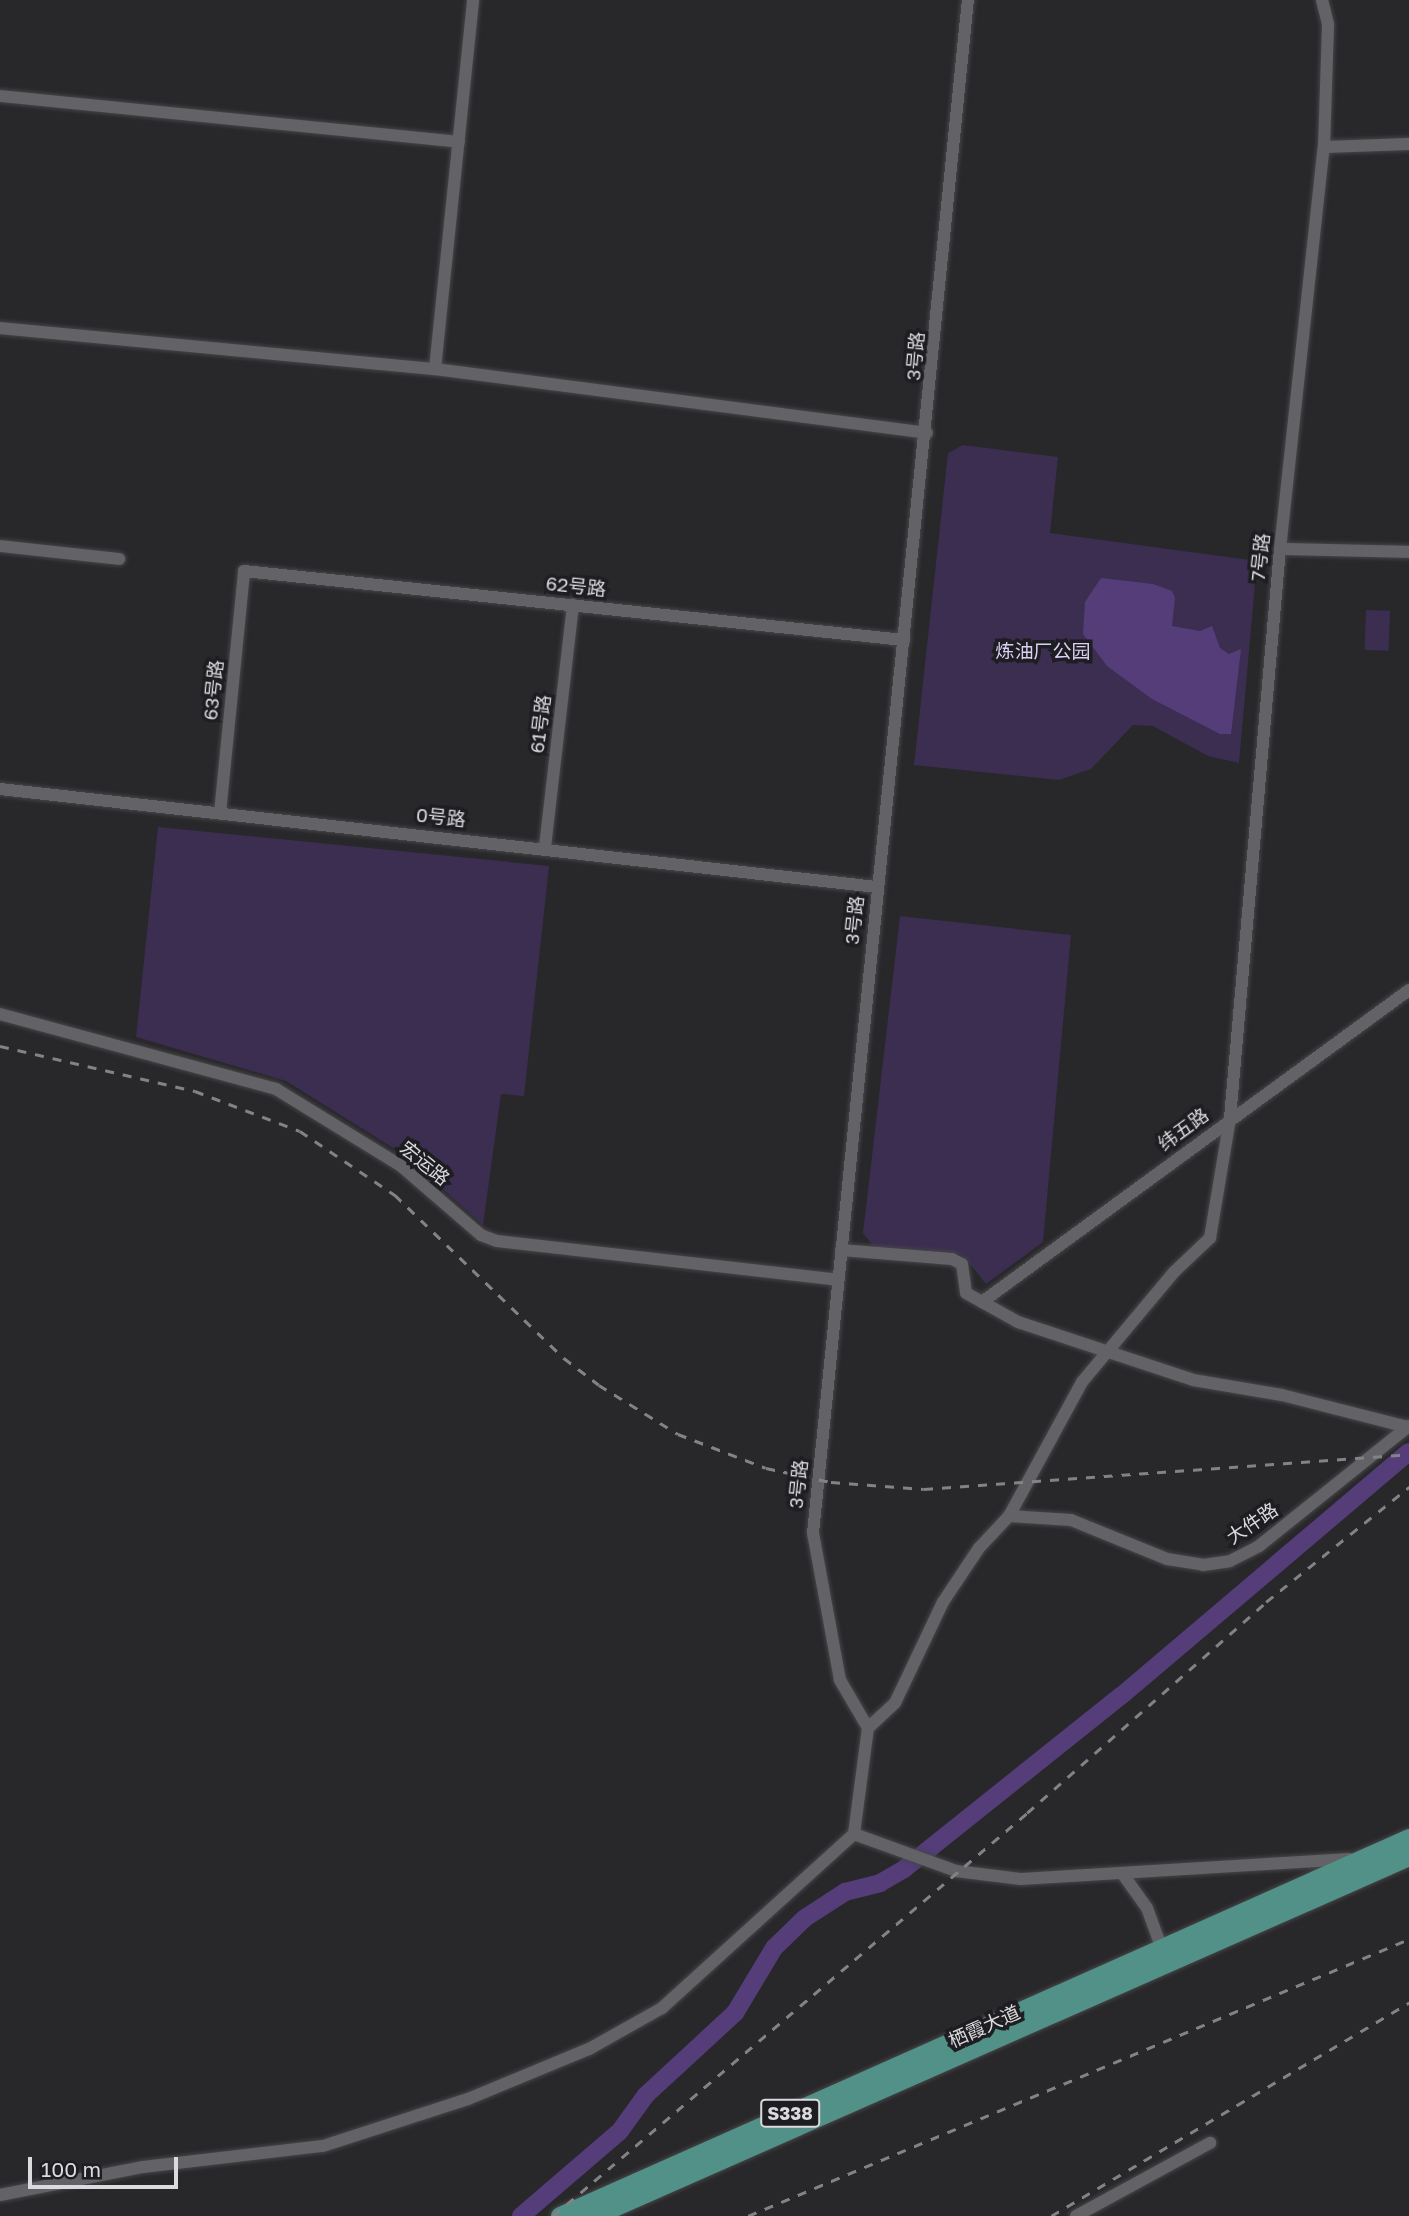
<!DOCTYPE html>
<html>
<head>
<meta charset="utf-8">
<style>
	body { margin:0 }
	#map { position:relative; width:1409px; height:2216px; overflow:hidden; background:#28272a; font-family:"Golos Text","Noto Sans SC",sans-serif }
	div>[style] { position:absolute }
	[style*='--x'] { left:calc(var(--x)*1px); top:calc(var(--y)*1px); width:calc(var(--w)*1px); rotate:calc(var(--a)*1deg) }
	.green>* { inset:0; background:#3b2e51; transform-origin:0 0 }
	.water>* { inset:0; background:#543d79 }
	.river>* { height:18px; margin:-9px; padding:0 9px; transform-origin:9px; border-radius:9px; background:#543d79 }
	.roads { filter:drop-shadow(0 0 2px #464548) drop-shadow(0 0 2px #464548) }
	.street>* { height:12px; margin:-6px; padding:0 6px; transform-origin:6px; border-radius:6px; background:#636266 }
	.primary>* { height:19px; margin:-9.5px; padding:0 9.5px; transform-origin:9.5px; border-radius:9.5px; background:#519187 }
	.rail>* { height:2.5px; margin-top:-1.25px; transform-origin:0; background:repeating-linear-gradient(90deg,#838285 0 9px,transparent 0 18px) }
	span { translate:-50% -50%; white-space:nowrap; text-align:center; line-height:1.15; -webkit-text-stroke:7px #1e1d21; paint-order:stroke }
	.shield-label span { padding:2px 5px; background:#1e1d21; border:2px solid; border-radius:5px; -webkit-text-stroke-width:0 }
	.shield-label { font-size:18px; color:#dbdadd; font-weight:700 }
	.street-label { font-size:19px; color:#dbdadd }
	.park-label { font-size:19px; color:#dbcff4 }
	.scale { position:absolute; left:28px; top:2157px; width:150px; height:32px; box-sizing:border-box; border:4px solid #dbdadd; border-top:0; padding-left:9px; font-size:21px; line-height:24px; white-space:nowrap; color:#dbdadd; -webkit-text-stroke:5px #1e1d21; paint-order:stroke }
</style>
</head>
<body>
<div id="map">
	<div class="green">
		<i style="clip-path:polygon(963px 445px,1058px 457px,1050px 533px,1257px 561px,1239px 763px,1208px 756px,1153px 726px,1133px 725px,1091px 769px,1059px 780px,914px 765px,948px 453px)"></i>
		<i style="left:1366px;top:610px;width:24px;height:40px;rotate:2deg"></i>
		<i style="clip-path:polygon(158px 827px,549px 866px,524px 1096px,501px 1094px,483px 1225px,406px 1156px,286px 1081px,136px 1037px)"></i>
		<i style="clip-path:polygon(900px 916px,1071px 935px,1043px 1242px,986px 1284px,963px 1255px,875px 1248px,863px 1233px)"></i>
	</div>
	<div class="water">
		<i style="clip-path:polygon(1101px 578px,1153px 584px,1172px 591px,1175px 598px,1172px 626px,1200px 631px,1212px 626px,1220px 648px,1229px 654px,1241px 649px,1231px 734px,1220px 734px,1152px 699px,1107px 666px,1083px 634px,1085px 602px)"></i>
	</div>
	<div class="river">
		<i style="--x:521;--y:2216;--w:130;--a:-40.6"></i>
		<i style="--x:620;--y:2131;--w:44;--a:-54.2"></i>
		<i style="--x:646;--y:2095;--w:121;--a:-42.7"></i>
		<i style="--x:735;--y:2013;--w:76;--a:-59"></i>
		<i style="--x:774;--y:1948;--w:43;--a:-44.1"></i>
		<i style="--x:805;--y:1918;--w:48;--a:-33"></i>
		<i style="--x:845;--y:1892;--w:36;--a:-14"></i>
		<i style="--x:880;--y:1883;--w:28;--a:-30"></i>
		<i style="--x:904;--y:1869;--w:278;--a:-38.6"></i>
		<i style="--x:1121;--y:1696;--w:377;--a:-40.3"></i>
	</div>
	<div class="roads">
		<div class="street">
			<i style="--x:0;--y:96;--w:461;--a:5.7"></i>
			<i style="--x:1324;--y:147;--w:85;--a:-2"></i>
			<i style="--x:0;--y:328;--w:437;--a:5.4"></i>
			<i style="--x:435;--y:369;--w:496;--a:7.4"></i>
			<i style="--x:435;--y:369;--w:371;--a:-84.1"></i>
			<i style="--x:0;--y:546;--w:120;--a:6.2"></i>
			<i style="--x:1280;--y:549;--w:129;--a:1.3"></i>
			<i style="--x:0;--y:789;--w:882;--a:6.38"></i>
			<i style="--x:220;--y:813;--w:243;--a:-84.3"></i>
			<i style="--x:244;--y:571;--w:664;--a:5.97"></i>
			<i style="--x:545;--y:847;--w:244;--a:-83.4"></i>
			<i style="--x:0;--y:1014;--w:286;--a:15.2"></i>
			<i style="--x:276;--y:1089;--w:147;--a:31.6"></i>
			<i style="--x:401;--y:1166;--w:106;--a:40.8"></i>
			<i style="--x:481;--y:1235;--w:17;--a:21"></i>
			<i style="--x:497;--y:1241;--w:343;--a:6.5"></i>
			<i style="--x:841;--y:1250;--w:111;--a:4.6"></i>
			<i style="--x:952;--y:1259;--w:11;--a:27"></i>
			<i style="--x:962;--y:1264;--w:29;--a:82"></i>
			<i style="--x:966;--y:1293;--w:60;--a:29.1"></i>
			<i style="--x:1018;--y:1322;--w:184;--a:18.3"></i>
			<i style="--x:1193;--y:1380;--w:90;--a:9.6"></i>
			<i style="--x:1282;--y:1395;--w:130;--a:14.3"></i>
			<i style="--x:982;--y:1302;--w:529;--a:-36.15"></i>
			<i style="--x:1009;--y:1516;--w:62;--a:3.7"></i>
			<i style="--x:1071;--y:1520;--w:104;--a:22.1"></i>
			<i style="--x:1167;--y:1559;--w:36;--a:9"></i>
			<i style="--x:1203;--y:1565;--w:27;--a:-8"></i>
			<i style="--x:1230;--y:1561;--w:33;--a:-27"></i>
			<i style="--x:1259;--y:1546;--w:192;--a:-38.7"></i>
			<i style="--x:868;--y:1728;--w:37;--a:-43"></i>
			<i style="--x:895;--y:1703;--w:112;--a:-64.6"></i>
			<i style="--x:943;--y:1602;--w:65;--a:-56.3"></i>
			<i style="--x:979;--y:1548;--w:44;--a:-46.8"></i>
			<i style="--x:1009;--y:1516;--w:153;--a:-61.4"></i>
			<i style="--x:1082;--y:1382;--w:143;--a:-50.1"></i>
			<i style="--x:1174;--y:1272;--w:50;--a:-43.4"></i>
			<i style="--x:1210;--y:1238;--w:122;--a:-80.5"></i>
			<i style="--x:1230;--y:1118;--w:571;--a:-84.98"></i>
			<i style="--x:1280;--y:549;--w:404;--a:-83.8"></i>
			<i style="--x:1324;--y:147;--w:123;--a:-88.1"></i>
			<i style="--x:1328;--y:24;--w:25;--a:-104"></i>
			<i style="--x:854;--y:1834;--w:107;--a:-82.5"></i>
			<i style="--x:868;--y:1728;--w:56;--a:-120.3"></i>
			<i style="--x:840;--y:1680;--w:149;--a:-100.4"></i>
			<i style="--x:813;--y:1533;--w:1541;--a:-84.23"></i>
			<i style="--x:854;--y:1834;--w:109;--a:19.9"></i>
			<i style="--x:956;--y:1871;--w:65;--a:7"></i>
			<i style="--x:1021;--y:1879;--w:329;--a:-3.5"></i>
			<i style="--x:1122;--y:1873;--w:43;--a:54.5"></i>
			<i style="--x:1147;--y:1908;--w:47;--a:70"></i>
			<i style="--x:0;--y:2195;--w:146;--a:-11.1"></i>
			<i style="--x:143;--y:2167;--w:181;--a:-6.7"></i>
			<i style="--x:323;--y:2146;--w:152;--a:-18"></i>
			<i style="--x:468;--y:2099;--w:131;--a:-22.5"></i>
			<i style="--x:589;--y:2049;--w:84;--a:-29.3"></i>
			<i style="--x:662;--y:2008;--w:259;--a:-42.2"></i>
			<i style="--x:1076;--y:2216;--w:153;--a:-28.6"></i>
		</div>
		<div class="primary">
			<i style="--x:560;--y:2216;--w:929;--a:-24"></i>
			<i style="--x:593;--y:2216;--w:892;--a:-23.81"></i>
		</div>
	</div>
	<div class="rail">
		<i style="--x:0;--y:1046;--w:200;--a:13"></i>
		<i style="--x:195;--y:1091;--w:112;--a:20.9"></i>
		<i style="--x:300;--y:1131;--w:115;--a:34"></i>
		<i style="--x:395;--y:1195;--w:235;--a:44"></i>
		<i style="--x:564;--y:1358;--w:44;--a:37.6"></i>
		<i style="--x:599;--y:1385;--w:93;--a:31.8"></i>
		<i style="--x:678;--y:1434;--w:94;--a:21.1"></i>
		<i style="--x:766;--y:1468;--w:66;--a:12.2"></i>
		<i style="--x:831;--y:1482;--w:93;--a:4.3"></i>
		<i style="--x:924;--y:1489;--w:486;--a:-4.1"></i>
		<i style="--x:553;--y:2216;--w:622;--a:-40.37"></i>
		<i style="--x:1027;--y:1813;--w:319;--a:-41.4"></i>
		<i style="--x:1266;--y:1602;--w:184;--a:-38.8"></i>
		<i style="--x:748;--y:2216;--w:717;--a:-22.74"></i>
		<i style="--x:1051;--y:2216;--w:417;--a:-30.8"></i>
	</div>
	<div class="shield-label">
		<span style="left:790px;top:2113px">S338</span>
	</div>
	<div class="street-label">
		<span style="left:915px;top:356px;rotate:-85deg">3号路</span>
		<span style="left:1260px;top:557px;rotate:-84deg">7号路</span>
		<span style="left:576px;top:586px;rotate:6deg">62号路</span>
		<span style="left:213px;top:690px;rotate:-84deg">63号路</span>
		<span style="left:540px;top:724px;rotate:-83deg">61号路</span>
		<span style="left:441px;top:817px;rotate:6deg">0号路</span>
		<span style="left:854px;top:920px;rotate:-84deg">3号路</span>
		<span style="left:1183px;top:1129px;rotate:-36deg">纬五路</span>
		<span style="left:425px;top:1163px;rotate:39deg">宏运路</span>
		<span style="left:798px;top:1484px;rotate:-84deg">3号路</span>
		<span style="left:1252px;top:1523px;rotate:-34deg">大件路</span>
		<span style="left:984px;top:2026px;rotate:-24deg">栖霞大道</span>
	</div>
	<div class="park-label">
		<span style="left:1043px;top:651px">炼油厂公园</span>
	</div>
	<div class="scale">100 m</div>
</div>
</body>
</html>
